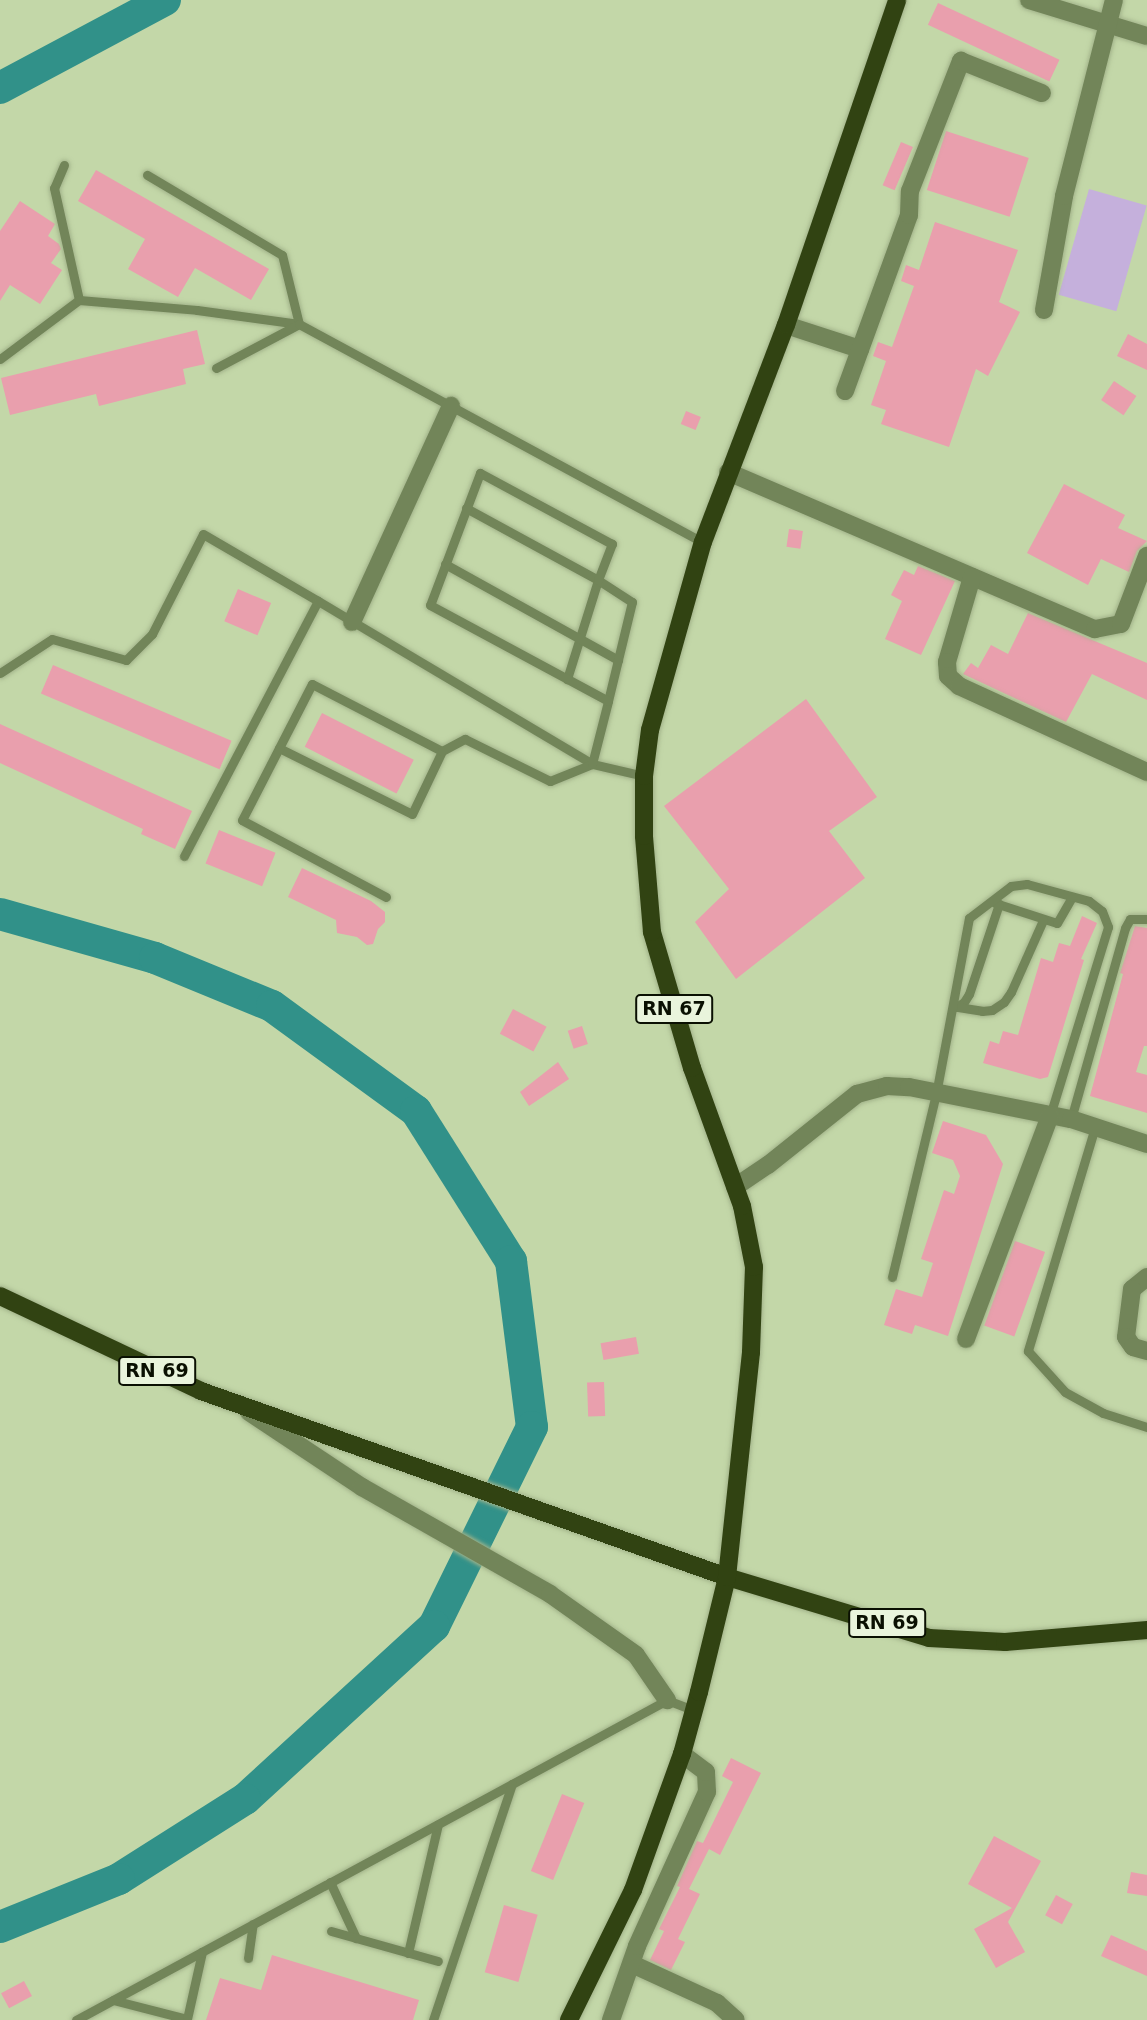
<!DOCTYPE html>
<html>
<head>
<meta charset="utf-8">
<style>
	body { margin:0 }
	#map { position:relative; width:1147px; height:2020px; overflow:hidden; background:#c3d7a8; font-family:"DejaVu Sans",sans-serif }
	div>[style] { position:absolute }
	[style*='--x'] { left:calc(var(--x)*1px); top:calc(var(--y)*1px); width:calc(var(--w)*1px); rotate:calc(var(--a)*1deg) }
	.green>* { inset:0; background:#c5b0dc; transform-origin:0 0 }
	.river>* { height:32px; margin:-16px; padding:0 16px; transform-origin:16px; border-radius:16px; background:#319189 }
	.building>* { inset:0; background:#e99fad; transform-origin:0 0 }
	.roads { filter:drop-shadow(0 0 2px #a2b38a) drop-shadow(0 0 2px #a2b38a) }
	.lane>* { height:9px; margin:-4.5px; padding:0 4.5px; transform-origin:4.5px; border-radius:4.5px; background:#728559 }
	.street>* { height:18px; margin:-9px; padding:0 9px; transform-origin:9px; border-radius:9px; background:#728559 }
	.primary>* { height:18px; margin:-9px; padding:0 9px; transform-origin:9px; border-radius:9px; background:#314312 }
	span { translate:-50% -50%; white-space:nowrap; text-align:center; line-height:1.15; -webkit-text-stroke:7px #e9f4dc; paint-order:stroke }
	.shield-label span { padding:2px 5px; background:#e9f4dc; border:2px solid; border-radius:5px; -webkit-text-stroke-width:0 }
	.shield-label { font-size:19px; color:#0a1002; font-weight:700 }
</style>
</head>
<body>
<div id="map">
	<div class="green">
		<i style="left:1089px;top:189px;width:60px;height:110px;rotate:16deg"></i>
	</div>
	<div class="river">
		<i style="--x:0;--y:88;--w:187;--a:-28.1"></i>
		<i style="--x:0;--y:914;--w:161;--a:15.8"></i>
		<i style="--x:155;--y:958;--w:126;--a:22.3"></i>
		<i style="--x:272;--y:1006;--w:178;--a:36.1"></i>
		<i style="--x:416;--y:1111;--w:178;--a:57.7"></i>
		<i style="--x:511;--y:1261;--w:167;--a:82.8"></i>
		<i style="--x:532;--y:1427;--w:222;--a:116.2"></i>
		<i style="--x:434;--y:1626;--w:256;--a:137.5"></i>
		<i style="--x:245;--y:1799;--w:149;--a:147.6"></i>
		<i style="--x:119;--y:1879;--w:128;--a:158"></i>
	</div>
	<div class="building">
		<i style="left:938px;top:3px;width:134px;height:24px;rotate:25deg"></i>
		<i style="left:946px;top:131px;width:87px;height:62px;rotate:18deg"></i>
		<i style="left:901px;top:142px;width:13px;height:47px;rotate:23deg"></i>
		<i style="clip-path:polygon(96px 170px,269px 269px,251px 300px,195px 268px,178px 297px,128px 269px,145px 239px,78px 201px)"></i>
		<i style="clip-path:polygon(20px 201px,55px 224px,48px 236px,59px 244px,61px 249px,51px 263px,62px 270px,40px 304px,10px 285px,0 301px,0 231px)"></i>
		<i style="clip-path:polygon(935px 222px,1018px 250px,999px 302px,1020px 312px,988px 376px,976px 369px,949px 447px,881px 424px,886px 410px,871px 405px,886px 361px,873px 356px,878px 342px,892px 347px,914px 286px,901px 281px,906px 265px,919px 270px)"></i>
		<i style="clip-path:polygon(197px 330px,205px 364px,183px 369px,186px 384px,99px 406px,96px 394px,10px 415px,1px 378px)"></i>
		<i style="clip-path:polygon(1128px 334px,1147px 344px,1147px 370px,1117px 356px)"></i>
		<i style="left:1114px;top:381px;width:27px;height:23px;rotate:34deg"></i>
		<i style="left:686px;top:411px;width:16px;height:14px;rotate:22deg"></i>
		<i style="clip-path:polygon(1064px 484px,1125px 515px,1118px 528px,1147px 541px,1137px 551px,1129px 572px,1101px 559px,1088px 585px,1027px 553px)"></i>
		<i style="left:789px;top:529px;width:14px;height:18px;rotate:8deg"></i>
		<i style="clip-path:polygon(918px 566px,955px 581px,921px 655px,885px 639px,902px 601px,891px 595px,904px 570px,914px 575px)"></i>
		<i style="left:238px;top:589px;width:36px;height:35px;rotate:23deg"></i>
		<i style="clip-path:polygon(1028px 613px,1147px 663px,1147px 700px,1092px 674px,1066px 722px,963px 674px,971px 663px,978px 668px,991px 645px,1008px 654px)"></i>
		<i style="left:53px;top:665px;width:194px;height:31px;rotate:23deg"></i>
		<i style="clip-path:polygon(806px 699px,877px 797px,829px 831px,865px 878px,736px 979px,695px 922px,729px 889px,664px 806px)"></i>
		<i style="left:322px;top:713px;width:103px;height:38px;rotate:27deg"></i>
		<i style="clip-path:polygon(0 724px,192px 811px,175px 849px,141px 834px,143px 829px,0 763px)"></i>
		<i style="left:219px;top:830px;width:61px;height:36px;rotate:22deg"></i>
		<i style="clip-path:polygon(302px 868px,371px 901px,385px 912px,385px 922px,378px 929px,373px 944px,367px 945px,357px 937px,337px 933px,336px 920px,288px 897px)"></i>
		<i style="clip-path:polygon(1082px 916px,1097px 923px,1081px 959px,1084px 960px,1048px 1077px,1040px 1079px,983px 1063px,990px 1041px,999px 1044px,1003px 1031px,1018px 1035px,1041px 958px,1053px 962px,1059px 943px,1070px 946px)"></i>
		<i style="clip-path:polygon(1135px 926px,1147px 928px,1147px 1046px,1144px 1046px,1136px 1072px,1147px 1075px,1147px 1113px,1090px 1096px,1123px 974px,1120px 973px)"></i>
		<i style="left:513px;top:1009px;width:38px;height:28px;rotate:28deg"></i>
		<i style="left:582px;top:1026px;width:19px;height:15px;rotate:72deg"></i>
		<i style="clip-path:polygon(558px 1062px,569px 1079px,529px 1106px,520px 1092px)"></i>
		<i style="clip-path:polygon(943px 1121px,986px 1135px,1003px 1164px,948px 1336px,915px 1325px,912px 1334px,884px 1325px,896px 1289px,922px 1297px,933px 1263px,921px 1259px,944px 1190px,954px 1194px,960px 1176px,953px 1160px,932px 1153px)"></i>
		<i style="left:1015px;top:1241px;width:32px;height:90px;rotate:20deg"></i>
		<i style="left:636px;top:1337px;width:17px;height:36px;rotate:80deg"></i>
		<i style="left:604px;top:1382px;width:34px;height:17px;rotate:88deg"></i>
		<i style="clip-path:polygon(731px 1758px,761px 1773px,720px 1855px,709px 1849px,689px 1889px,700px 1894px,678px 1939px,685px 1942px,671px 1970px,650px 1960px,664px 1931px,659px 1929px,680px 1887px,677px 1886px,697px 1841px,703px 1843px,733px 1782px,722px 1776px)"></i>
		<i style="left:562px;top:1794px;width:24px;height:83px;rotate:22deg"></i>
		<i style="clip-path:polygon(994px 1836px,1041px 1861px,1008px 1922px,1025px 1952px,996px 1968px,974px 1929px,1012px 1908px,968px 1884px)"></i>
		<i style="clip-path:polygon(1131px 1872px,1147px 1875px,1147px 1896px,1127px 1893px)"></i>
		<i style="left:1056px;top:1895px;width:19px;height:23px;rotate:28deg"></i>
		<i style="left:504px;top:1905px;width:35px;height:70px;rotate:16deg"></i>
		<i style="clip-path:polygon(1111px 1935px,1147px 1951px,1147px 1976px,1101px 1956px)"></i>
		<i style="clip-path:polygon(272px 1955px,419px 2000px,413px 2020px,206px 2020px,220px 1978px,261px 1990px)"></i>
		<i style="left:24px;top:1981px;width:17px;height:26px;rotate:62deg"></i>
	</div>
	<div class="roads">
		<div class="lane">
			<i style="--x:64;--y:165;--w:25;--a:113"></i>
			<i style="--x:54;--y:188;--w:115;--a:77.4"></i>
			<i style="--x:0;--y:359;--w:99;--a:-36.8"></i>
			<i style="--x:79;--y:300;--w:118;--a:4.8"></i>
			<i style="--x:197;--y:310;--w:103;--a:7.8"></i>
			<i style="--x:299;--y:324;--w:71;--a:-103.8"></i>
			<i style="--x:282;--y:255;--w:157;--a:-149.3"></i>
			<i style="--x:216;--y:368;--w:94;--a:-27.9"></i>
			<i style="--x:299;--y:324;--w:459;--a:28.4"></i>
			<i style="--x:466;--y:508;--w:150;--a:28.6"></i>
			<i style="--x:598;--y:580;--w:104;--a:107.4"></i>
			<i style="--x:445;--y:564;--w:198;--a:29"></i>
			<i style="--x:0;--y:673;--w:62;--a:-33.2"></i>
			<i style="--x:52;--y:639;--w:77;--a:15.8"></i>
			<i style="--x:126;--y:660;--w:37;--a:-45"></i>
			<i style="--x:152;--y:634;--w:112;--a:-63"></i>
			<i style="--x:203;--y:534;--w:133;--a:30.2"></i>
			<i style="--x:279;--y:748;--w:148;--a:26.4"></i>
			<i style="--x:412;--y:814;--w:70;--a:-64.5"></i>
			<i style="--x:184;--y:856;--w:288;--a:-62.3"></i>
			<i style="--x:318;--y:601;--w:319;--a:30.7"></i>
			<i style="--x:592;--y:764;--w:53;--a:13"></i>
			<i style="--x:386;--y:897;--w:163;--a:-151.9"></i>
			<i style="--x:242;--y:820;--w:153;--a:-62.8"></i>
			<i style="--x:312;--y:684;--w:146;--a:27.3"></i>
			<i style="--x:442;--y:751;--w:26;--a:-28"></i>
			<i style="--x:465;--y:739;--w:95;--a:26.3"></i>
			<i style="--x:550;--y:781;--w:45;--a:-22"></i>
			<i style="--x:592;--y:764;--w:65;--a:-75.7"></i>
			<i style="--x:608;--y:701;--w:102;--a:-76.4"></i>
			<i style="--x:632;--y:602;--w:40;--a:-147.1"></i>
			<i style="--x:598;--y:580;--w:39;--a:-69"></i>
			<i style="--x:612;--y:544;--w:150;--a:-151.7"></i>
			<i style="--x:480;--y:473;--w:141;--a:110.7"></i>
			<i style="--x:430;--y:605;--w:202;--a:28.3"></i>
			<i style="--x:995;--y:903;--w:65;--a:17.9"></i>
			<i style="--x:1057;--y:923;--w:30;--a:-60"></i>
			<i style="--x:956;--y:1007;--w:9;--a:-32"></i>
			<i style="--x:964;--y:1002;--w:9;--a:-58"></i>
			<i style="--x:969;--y:994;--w:95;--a:-71.6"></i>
			<i style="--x:958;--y:1007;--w:24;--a:9"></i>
			<i style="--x:982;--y:1011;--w:10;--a:-6"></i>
			<i style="--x:992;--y:1010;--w:14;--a:-34"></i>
			<i style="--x:1004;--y:1002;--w:12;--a:-55"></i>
			<i style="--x:1011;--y:992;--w:79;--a:-66"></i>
			<i style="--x:1071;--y:1119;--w:198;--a:-74.2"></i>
			<i style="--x:1125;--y:928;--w:10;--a:-61"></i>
			<i style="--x:1130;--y:919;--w:17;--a:0"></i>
			<i style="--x:1095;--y:1127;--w:234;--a:106.7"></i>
			<i style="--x:1028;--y:1351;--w:55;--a:47.9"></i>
			<i style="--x:1065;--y:1392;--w:43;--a:28.9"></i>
			<i style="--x:1103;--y:1413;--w:46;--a:17.7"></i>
			<i style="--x:892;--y:1277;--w:188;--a:-76.5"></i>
			<i style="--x:936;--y:1094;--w:179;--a:-79.4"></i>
			<i style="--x:969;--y:918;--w:53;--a:-37.3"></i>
			<i style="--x:1011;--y:886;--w:16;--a:-7"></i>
			<i style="--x:1027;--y:884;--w:64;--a:15.3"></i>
			<i style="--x:1089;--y:901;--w:16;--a:38"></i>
			<i style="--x:1102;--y:911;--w:17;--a:69"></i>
			<i style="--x:1108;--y:927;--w:198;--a:107.1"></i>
			<i style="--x:330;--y:1882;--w:62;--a:65.1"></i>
			<i style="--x:331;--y:1931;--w:111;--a:15.7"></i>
			<i style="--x:408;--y:1953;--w:132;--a:-76.9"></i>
			<i style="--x:248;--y:1958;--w:34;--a:-82"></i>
			<i style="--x:113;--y:2000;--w:76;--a:14.4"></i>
			<i style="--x:187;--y:2019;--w:69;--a:-77.4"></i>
			<i style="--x:76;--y:2020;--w:672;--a:-28.43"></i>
			<i style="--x:667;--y:1700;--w:28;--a:21"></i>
			<i style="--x:433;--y:2020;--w:249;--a:-71.5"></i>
		</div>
		<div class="street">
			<i style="--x:1029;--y:0;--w:123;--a:17"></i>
			<i style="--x:1044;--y:310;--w:116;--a:-80"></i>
			<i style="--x:1064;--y:196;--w:202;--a:-75.7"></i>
			<i style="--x:786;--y:325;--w:78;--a:18"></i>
			<i style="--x:845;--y:391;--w:187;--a:-70"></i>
			<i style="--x:909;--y:215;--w:24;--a:-88"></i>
			<i style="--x:910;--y:191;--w:140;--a:-68.6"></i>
			<i style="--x:961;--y:61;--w:87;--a:21.6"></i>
			<i style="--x:728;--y:472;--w:399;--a:23.2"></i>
			<i style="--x:1095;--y:629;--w:26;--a:-11"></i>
			<i style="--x:1121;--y:624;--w:73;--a:-69.1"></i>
			<i style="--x:972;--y:577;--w:89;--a:106.4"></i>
			<i style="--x:947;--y:662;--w:14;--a:86"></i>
			<i style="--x:948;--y:676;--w:15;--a:42"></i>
			<i style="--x:959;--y:686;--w:207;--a:24.6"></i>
			<i style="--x:352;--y:622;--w:238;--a:-65.4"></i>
			<i style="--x:735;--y:1187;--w:40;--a:-34"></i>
			<i style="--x:768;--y:1165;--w:114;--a:-38.6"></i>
			<i style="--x:857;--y:1094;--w:31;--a:-15"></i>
			<i style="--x:887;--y:1086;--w:22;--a:3"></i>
			<i style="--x:909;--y:1087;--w:165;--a:11.2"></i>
			<i style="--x:1071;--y:1119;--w:80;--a:18.2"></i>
			<i style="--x:1147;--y:1277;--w:19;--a:141"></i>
			<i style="--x:1132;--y:1289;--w:48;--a:97.1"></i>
			<i style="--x:1126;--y:1337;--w:12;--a:55"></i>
			<i style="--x:1133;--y:1347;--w:15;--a:16"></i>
			<i style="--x:966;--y:1339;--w:238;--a:-69.4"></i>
			<i style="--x:249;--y:1412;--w:136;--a:33.6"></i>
			<i style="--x:362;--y:1487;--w:216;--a:29.6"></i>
			<i style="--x:550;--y:1594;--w:105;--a:35.3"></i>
			<i style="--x:636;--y:1655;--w:55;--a:55.4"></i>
			<i style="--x:632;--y:1964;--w:94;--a:24.6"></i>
			<i style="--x:717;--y:2003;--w:25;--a:42"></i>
			<i style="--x:611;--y:2020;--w:78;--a:-70.6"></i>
			<i style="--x:637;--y:1946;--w:169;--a:-65.6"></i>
			<i style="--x:707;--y:1792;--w:20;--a:-93"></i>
			<i style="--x:706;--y:1772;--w:30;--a:-143"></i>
		</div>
		<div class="primary">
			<i style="--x:0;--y:1296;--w:222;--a:25.3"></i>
			<i style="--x:201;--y:1391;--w:558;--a:19.47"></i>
			<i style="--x:727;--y:1577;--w:211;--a:16.8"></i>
			<i style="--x:929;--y:1638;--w:76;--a:3"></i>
			<i style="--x:1005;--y:1642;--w:143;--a:-4.8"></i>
			<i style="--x:569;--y:2020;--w:145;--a:-63.8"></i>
			<i style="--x:633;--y:1890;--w:145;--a:-70.2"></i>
			<i style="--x:682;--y:1754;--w:64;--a:-74.7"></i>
			<i style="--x:699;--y:1692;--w:118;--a:-76.3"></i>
			<i style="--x:727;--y:1577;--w:226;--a:-83.9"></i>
			<i style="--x:751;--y:1352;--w:85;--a:-88"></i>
			<i style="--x:754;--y:1267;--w:62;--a:-101.1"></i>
			<i style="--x:742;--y:1206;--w:147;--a:-109.9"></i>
			<i style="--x:692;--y:1068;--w:142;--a:-106.4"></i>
			<i style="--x:652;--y:932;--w:96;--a:-94.8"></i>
			<i style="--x:644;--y:836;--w:60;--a:-90"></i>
			<i style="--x:644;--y:776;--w:46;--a:-82.6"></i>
			<i style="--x:650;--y:730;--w:195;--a:-74.3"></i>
			<i style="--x:703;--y:542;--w:232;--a:-69.1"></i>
			<i style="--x:786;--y:325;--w:343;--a:-71.1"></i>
		</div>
	</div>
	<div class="shield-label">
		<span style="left:674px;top:1009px">RN 67</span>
		<span style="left:157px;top:1371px">RN 69</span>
		<span style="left:887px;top:1623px">RN 69</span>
	</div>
</div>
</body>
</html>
